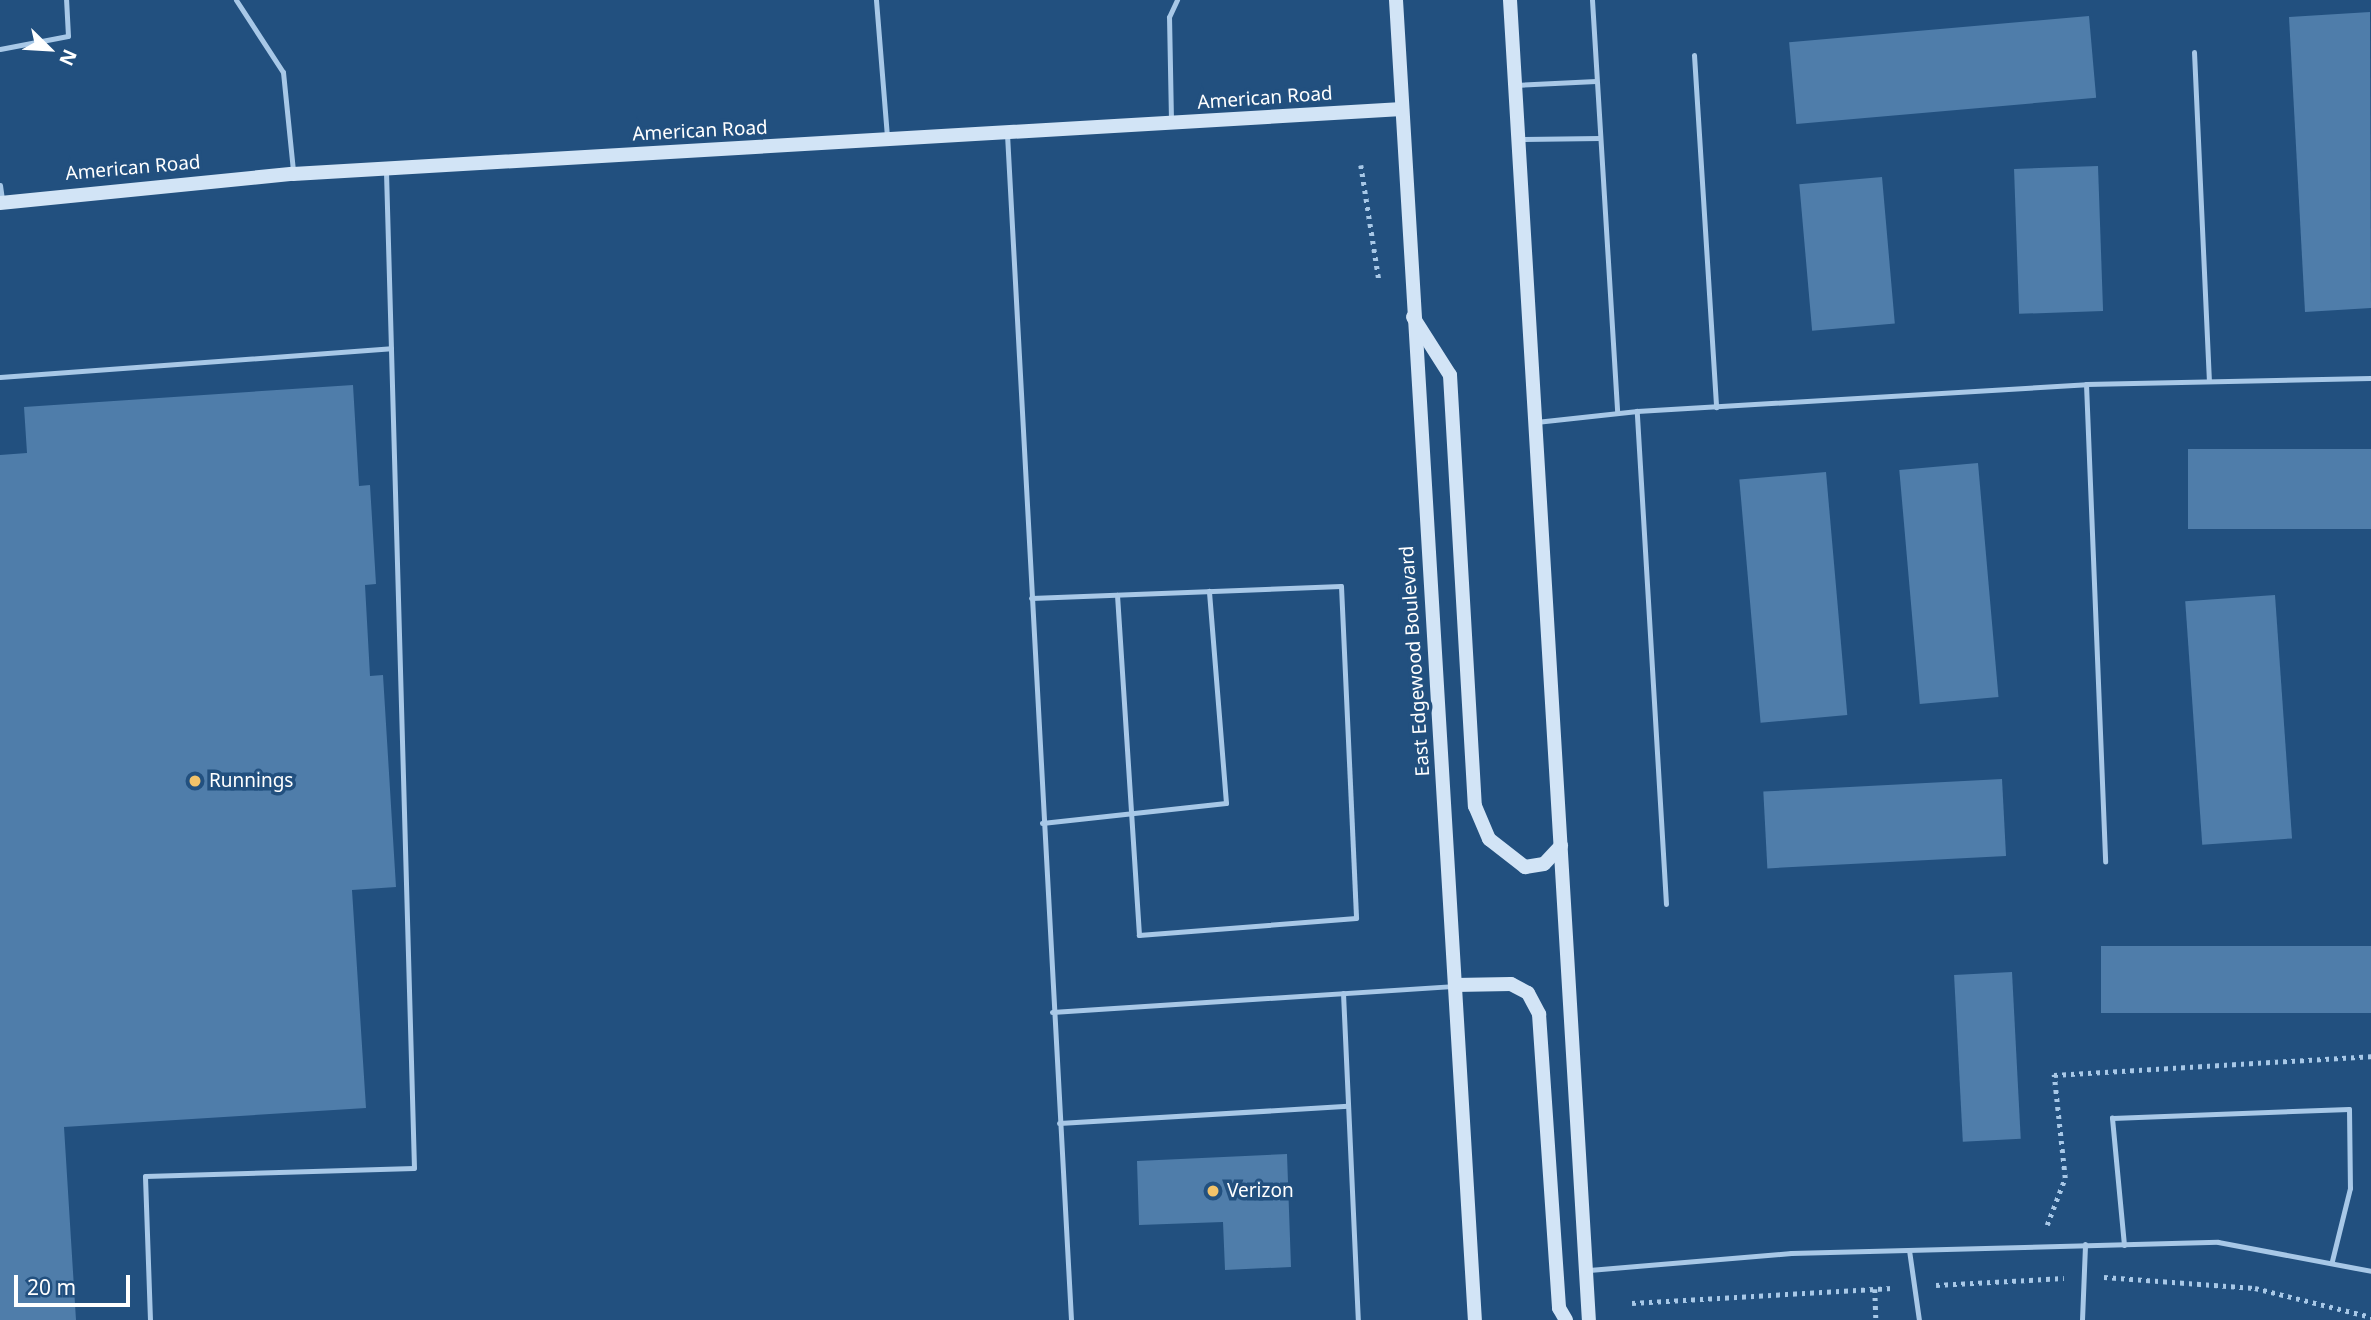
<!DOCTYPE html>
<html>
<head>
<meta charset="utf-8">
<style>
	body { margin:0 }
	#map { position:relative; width:2371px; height:1320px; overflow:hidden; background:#22507f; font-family:"Noto Sans",sans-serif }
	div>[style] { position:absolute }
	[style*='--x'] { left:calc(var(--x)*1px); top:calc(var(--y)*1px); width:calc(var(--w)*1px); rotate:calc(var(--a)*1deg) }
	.building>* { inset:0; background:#4f7daa; transform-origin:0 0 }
	.path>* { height:4.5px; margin-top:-2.25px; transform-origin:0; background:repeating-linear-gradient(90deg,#a8c8e7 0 3.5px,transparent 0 8.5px) }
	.lane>* { height:5px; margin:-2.5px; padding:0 2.5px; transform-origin:2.5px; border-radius:2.5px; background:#a8c8e7 }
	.secondary>* { height:14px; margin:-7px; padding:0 7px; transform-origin:7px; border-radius:7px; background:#d2e4f6 }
	.dots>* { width:19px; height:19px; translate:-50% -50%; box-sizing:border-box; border:4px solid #22507f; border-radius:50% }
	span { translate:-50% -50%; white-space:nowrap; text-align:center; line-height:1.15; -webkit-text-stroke:7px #22507f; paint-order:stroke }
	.street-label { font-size:19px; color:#fff }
	.poi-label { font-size:19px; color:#fff }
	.left { translate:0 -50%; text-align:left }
	.north { position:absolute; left:14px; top:14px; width:70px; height:70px; -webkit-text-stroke:5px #22507f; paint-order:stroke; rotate:114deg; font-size:19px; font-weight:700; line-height:28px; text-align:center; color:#fff }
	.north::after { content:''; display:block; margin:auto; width:24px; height:32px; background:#fff; clip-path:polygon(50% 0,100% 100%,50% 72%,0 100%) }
	.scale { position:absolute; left:14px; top:1275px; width:116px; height:32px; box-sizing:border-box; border:4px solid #fff; border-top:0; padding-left:9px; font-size:21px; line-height:24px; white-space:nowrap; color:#fff; -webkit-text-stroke:5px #22507f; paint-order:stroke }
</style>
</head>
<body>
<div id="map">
	<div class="building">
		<i style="clip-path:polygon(2370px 12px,2371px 308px,2305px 312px,2289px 17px)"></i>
		<i style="left:2089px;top:16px;width:82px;height:301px;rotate:85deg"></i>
		<i style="left:2098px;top:166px;width:145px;height:84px;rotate:88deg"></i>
		<i style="left:1882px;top:177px;width:147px;height:83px;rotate:85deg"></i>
		<i style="clip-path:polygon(353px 385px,359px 486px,370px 485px,376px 584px,365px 585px,370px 676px,383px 675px,396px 887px,352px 890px,366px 1108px,64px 1127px,76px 1320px,0 1320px,0 455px,27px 453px,24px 407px)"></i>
		<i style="left:2371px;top:449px;width:80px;height:183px;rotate:90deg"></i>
		<i style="left:1978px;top:463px;width:235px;height:79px;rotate:85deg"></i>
		<i style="left:1826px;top:472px;width:244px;height:87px;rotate:85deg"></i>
		<i style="left:2275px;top:595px;width:244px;height:90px;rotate:86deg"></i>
		<i style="left:2002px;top:779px;width:77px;height:239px;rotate:87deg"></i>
		<i style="left:2371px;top:946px;width:67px;height:270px;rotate:90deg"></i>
		<i style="left:2012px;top:972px;width:167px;height:58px;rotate:87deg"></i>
		<i style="clip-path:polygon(1287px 1154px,1291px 1267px,1225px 1270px,1223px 1222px,1139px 1225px,1137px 1161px)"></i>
	</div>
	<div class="path">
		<i style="--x:1361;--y:165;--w:116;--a:81.1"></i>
		<i style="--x:2047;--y:1225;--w:50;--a:-69"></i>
		<i style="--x:2065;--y:1178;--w:104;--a:-96.1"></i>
		<i style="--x:2054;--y:1075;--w:318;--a:-3.4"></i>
		<i style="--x:2104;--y:1277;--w:151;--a:4.2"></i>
		<i style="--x:2255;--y:1288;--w:120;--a:14"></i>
		<i style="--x:1936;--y:1285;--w:128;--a:-3.1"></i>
		<i style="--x:1875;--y:1289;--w:31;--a:88"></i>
		<i style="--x:1632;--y:1303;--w:261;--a:-3.3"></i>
	</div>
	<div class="lane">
		<i style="--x:236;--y:0;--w:86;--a:56.9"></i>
		<i style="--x:283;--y:72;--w:100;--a:84.2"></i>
		<i style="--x:876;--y:0;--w:137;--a:85.4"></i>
		<i style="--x:1592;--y:0;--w:412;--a:86.5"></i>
		<i style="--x:0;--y:49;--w:69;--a:-10.8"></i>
		<i style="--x:68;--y:36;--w:36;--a:-93"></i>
		<i style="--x:2194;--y:52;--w:329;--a:87.4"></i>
		<i style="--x:1694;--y:55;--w:353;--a:86.4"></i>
		<i style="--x:1515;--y:85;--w:81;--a:-2.8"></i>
		<i style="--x:1171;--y:120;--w:103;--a:-91.1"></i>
		<i style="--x:1169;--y:17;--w:19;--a:-65"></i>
		<i style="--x:1007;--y:134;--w:1188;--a:86.91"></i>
		<i style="--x:1521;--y:139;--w:79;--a:-0.7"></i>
		<i style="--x:0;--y:185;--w:15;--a:82"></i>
		<i style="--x:0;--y:377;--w:392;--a:-4.2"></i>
		<i style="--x:2086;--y:384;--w:478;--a:87.7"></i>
		<i style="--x:1536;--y:422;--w:102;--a:-6.2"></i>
		<i style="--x:1031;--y:598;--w:310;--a:-2.2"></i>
		<i style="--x:1341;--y:586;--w:332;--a:87.4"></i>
		<i style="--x:1356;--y:918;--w:218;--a:175.5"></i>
		<i style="--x:1139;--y:935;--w:341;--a:-93.7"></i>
		<i style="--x:1042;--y:823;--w:185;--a:-6.2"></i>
		<i style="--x:1226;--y:803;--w:213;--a:-94.6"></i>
		<i style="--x:1666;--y:904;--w:494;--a:-93.4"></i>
		<i style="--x:1637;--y:411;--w:450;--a:-3.4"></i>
		<i style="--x:2086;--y:384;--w:285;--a:-1.2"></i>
		<i style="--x:1343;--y:993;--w:327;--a:87.4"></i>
		<i style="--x:1052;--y:1012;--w:401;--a:-3.7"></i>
		<i style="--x:1059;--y:1123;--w:289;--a:-3.4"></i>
		<i style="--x:2124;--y:1245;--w:128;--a:-95.4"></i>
		<i style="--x:2112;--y:1118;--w:237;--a:-2.2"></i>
		<i style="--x:2349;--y:1109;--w:79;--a:89.3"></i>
		<i style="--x:2350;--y:1188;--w:75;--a:103.9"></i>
		<i style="--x:1909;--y:1250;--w:71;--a:81.9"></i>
		<i style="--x:1589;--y:1270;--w:203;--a:-4.8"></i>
		<i style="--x:1791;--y:1253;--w:427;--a:-1.5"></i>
		<i style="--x:2218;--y:1242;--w:156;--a:10.7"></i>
		<i style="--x:150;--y:1320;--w:144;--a:-92"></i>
		<i style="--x:145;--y:1176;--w:269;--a:-1.7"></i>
		<i style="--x:414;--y:1168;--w:997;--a:-91.61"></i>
		<i style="--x:2082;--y:1320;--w:76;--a:-87.7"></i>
	</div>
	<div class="secondary">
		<i style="--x:1396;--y:0;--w:1322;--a:86.58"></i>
		<i style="--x:1510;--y:0;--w:1322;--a:86.58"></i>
		<i style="--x:0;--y:203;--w:294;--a:-5.7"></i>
		<i style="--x:293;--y:174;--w:1111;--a:-3.35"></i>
		<i style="--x:1413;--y:317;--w:69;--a:57.5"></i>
		<i style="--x:1450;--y:375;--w:432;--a:86.7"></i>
		<i style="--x:1475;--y:806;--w:36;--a:67"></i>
		<i style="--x:1489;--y:839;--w:46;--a:37.9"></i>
		<i style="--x:1525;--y:867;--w:19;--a:-9"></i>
		<i style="--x:1544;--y:864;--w:25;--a:-47"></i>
		<i style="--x:1455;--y:985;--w:56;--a:-1"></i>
		<i style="--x:1511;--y:984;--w:19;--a:28"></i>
		<i style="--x:1528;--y:993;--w:24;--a:62"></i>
		<i style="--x:1539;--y:1014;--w:295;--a:86.1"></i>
		<i style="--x:1559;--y:1308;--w:14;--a:60"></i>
	</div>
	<div class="dots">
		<i style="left:195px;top:781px;background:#f2c36a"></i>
		<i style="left:1213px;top:1191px;background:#f2c36a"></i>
	</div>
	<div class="street-label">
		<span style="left:1265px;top:98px;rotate:-4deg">American Road</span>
		<span style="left:700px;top:131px;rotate:-3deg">American Road</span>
		<span style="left:133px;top:168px;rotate:-5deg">American Road</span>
		<span style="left:1415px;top:661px;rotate:-94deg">East Edgewood Boulevard</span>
	</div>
	<div class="poi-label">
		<span class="left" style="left:209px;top:781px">Runnings</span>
		<span class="left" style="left:1227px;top:1191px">Verizon</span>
	</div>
	<div class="north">N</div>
	<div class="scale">20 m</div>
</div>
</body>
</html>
